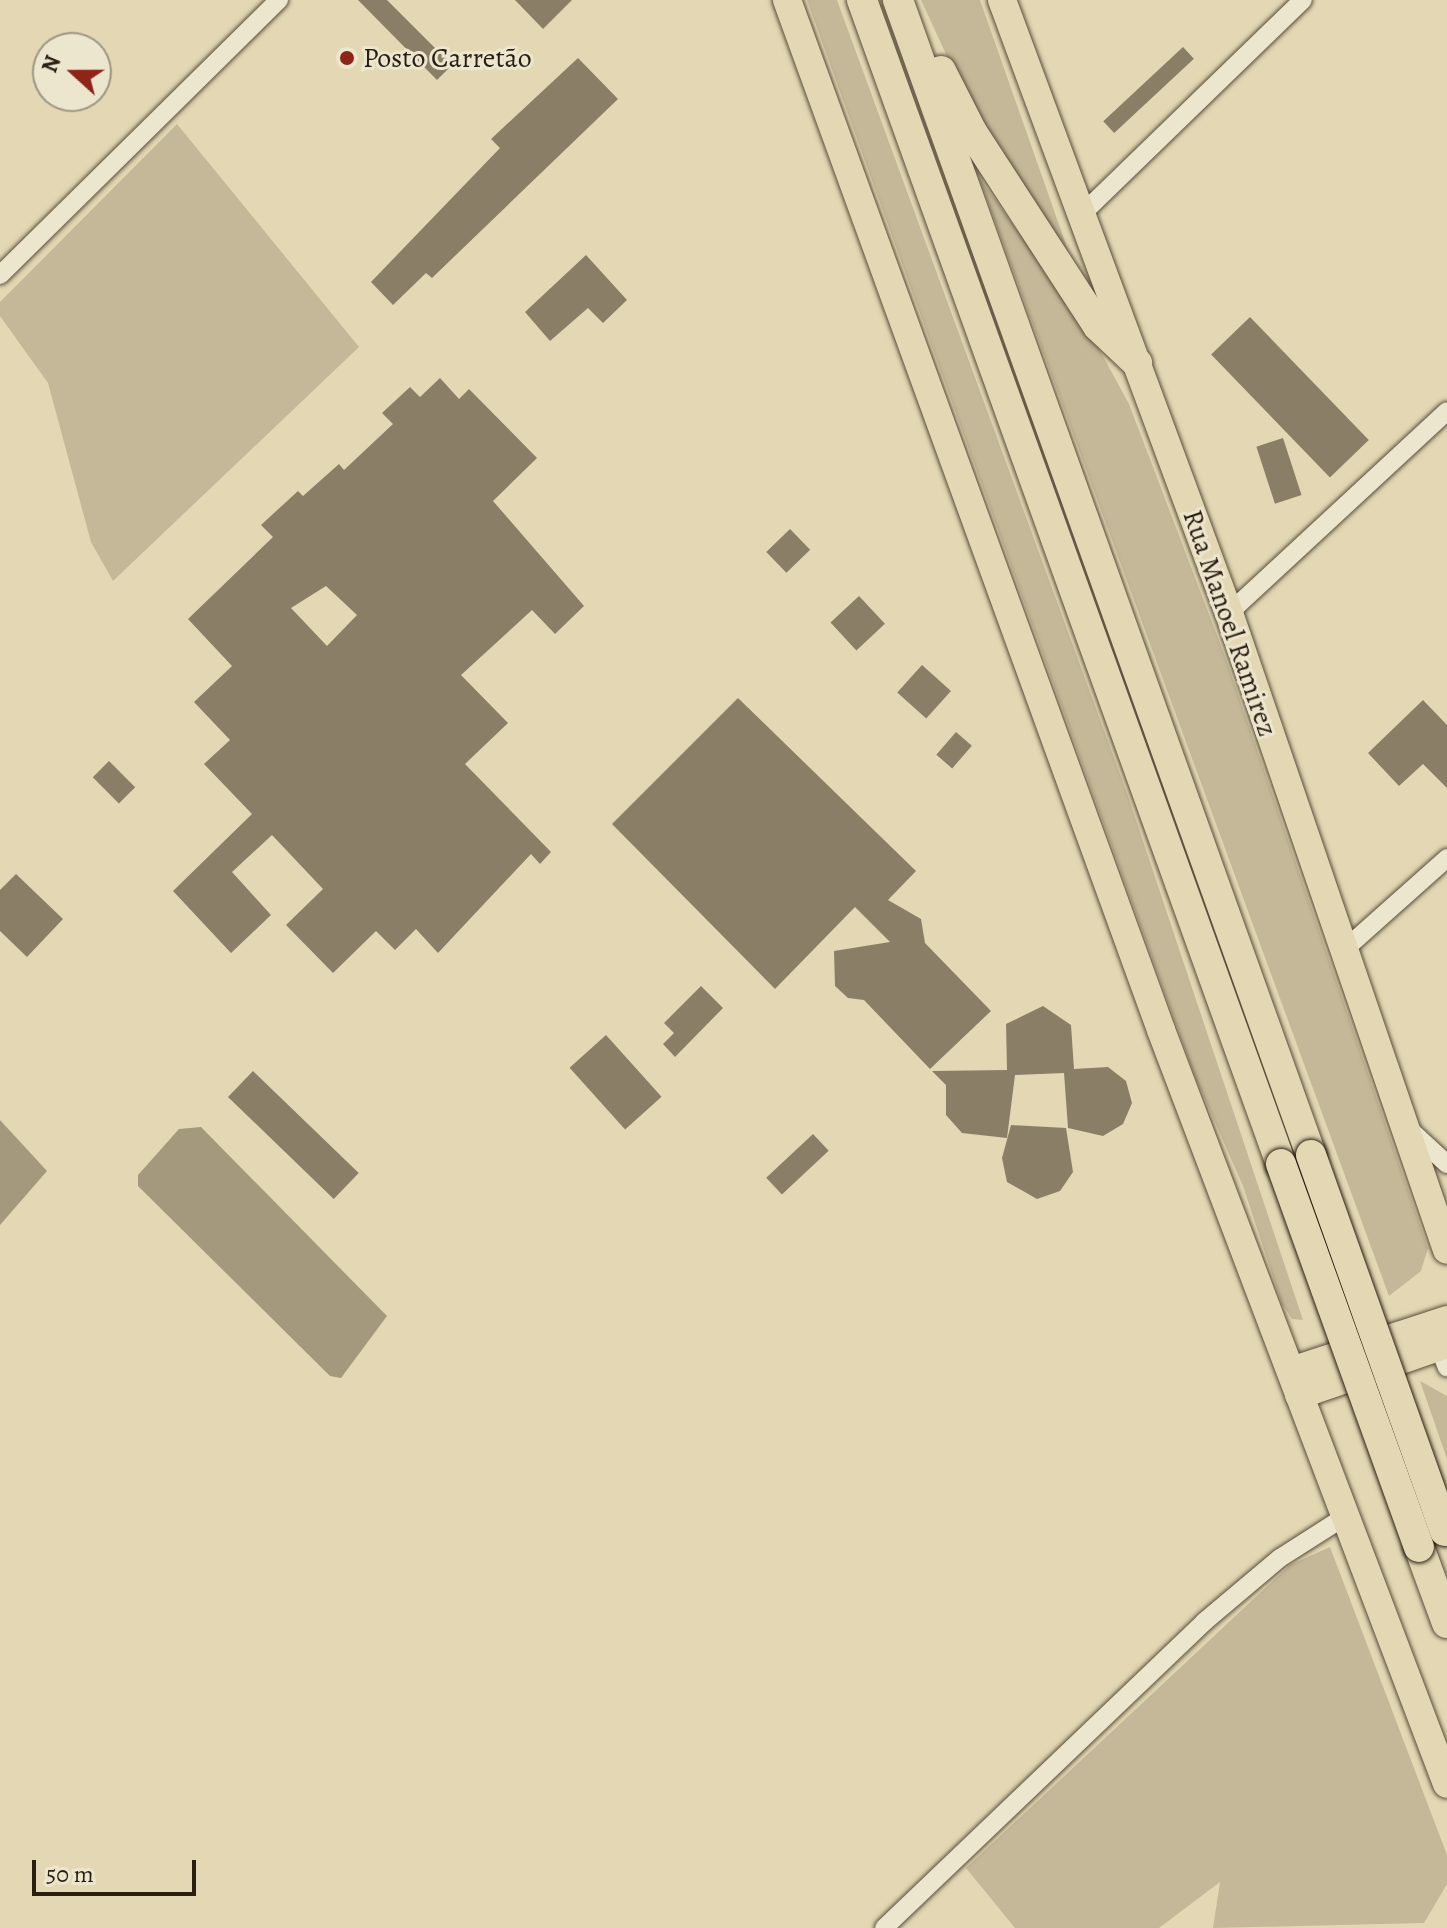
<!DOCTYPE html>
<html>
<head>
<meta charset="utf-8">
<style>
	body { margin:0 }
	#map { position:relative; width:1447px; height:1928px; overflow:hidden; background:#e3d8b3; font-family:Alegreya,serif }
	div>[style] { position:absolute }
	[style*='--x'] { left:calc(var(--x)*1px); top:calc(var(--y)*1px); width:calc(var(--w)*1px); rotate:calc(var(--a)*1deg) }
	.green>* { inset:0; background:#c4b898 }
	.water>* { inset:0; background:#a4997d }
	.building>* { inset:0; background:#8a7f66; transform-origin:0 0 }
	.roads { filter:drop-shadow(0 0 2px #584c3b) drop-shadow(0 0 2px #584c3b) }
	.minor>* { height:18px; margin:-9px; padding:0 9px; transform-origin:9px; border-radius:9px; background:#ede6ce }
	.primary>* { height:28px; margin:-14px; padding:0 14px; transform-origin:14px; border-radius:14px; background:#e3d8b3 }
	.trunk>* { height:30px; margin:-15px; padding:0 15px; transform-origin:15px; border-radius:15px; background:#e3d8b3 }
	.bridges { filter:drop-shadow(0 0 2px #2a1e13) drop-shadow(0 0 2px #2a1e13) }
	.trunk-bridge>* { height:30px; margin:-15px; padding:0 15px; transform-origin:15px; border-radius:15px; background:#e3d8b3 }
	.dots>* { width:22px; height:22px; translate:-50% -50%; box-sizing:border-box; border:4px solid #ede6ce; border-radius:50% }
	span { translate:-50% -50%; white-space:nowrap; text-align:center; line-height:1.15; -webkit-text-stroke:6px #ede6ce; paint-order:stroke }
	.poi-label { font-size:28px; color:#2a1e13 }
	.left { translate:0 -50%; text-align:left }
	.street-label { font-size:28px; color:#2a1e13 }
	.north { position:absolute; left:32px; top:32px; width:80px; height:80px; box-sizing:border-box; background:#ede6ce; border:2px solid #9f9683; border-radius:50%; rotate:291deg; font-size:22px; font-weight:700; line-height:32px; text-align:center; color:#2a1e13 }
	.north::after { content:''; display:block; margin:auto; width:28px; height:36px; background:#8f2418; clip-path:polygon(50% 0,100% 100%,50% 72%,0 100%) }
	.scale { position:absolute; left:32px; top:1860px; width:164px; height:36px; box-sizing:border-box; border:4px solid #2a1e13; border-top:0; padding-left:10px; font-size:24px; line-height:28px; white-space:nowrap; color:#2a1e13; -webkit-text-stroke:6px #ede6ce; paint-order:stroke }
</style>
</head>
<body>
<div id="map">
	<div class="green">
		<i style="clip-path:polygon(807px 0,837px 0,1128px 796px,1303px 1320px,1292px 1319px,1282px 1304px,1243px 1186px,1196px 1079px)"></i>
		<i style="clip-path:polygon(921px 0,980px 0,1069px 253px,964px 93px)"></i>
		<i style="clip-path:polygon(177px 124px,359px 347px,113px 581px,91px 542px,48px 383px,0 316px,0 302px)"></i>
		<i style="clip-path:polygon(979px 177px,1092px 336px,1129px 404px,1226px 659px,1428px 1248px,1421px 1271px,1389px 1296px)"></i>
		<i style="clip-path:polygon(1420px 1381px,1447px 1396px,1447px 1459px)"></i>
		<i style="clip-path:polygon(1330px 1547px,1447px 1855px,1447px 1884px,1424px 1923px,1213px 1928px,1220px 1882px,1159px 1928px,1015px 1928px,966px 1868px,1290px 1565px)"></i>
	</div>
	<div class="water">
		<i style="clip-path:polygon(0 1120px,47px 1171px,0 1225px)"></i>
		<i style="clip-path:polygon(201px 1127px,387px 1316px,341px 1378px,330px 1376px,138px 1186px,138px 1175px,179px 1129px)"></i>
	</div>
	<div class="building">
		<i style="clip-path:polygon(358px 0,387px 0,452px 65px,437px 80px)"></i>
		<i style="clip-path:polygon(515px 0,572px 0,543px 29px)"></i>
		<i style="left:1183px;top:47px;width:16px;height:109px;rotate:47deg"></i>
		<i style="clip-path:polygon(578px 58px,618px 99px,432px 278px,426px 273px,393px 305px,371px 282px,500px 148px,491px 139px)"></i>
		<i style="clip-path:polygon(586px 255px,627px 300px,603px 323px,588px 308px,550px 341px,525px 312px)"></i>
		<i style="left:1250px;top:317px;width:171px;height:54px;rotate:46deg"></i>
		<i style="clip-path:polygon(evenodd,440px 378px,459px 399px,469px 389px,537px 458px,493px 501px,584px 606px,555px 634px,532px 610px,461px 675px,508px 723px,465px 764px,551px 852px,540px 864px,531px 854px,438px 953px,416px 929px,395px 950px,376px 931px,333px 973px,286px 925px,323px 889px,272px 835px,232px 872px,271px 915px,231px 953px,173px 891px,252px 814px,204px 764px,230px 740px,194px 702px,232px 666px,188px 619px,273px 537px,261px 525px,298px 491px,303px 496px,339px 464px,344px 470px,393px 424px,382px 413px,410px 387px,420px 397px,440px 378px,326px 586px,357px 615px,327px 646px,291px 608px,326px 586px)"></i>
		<i style="left:1283px;top:438px;width:60px;height:28px;rotate:72deg"></i>
		<i style="left:790px;top:529px;width:29px;height:33px;rotate:46deg"></i>
		<i style="left:859px;top:596px;width:38px;height:39px;rotate:47deg"></i>
		<i style="left:922px;top:665px;width:39px;height:37px;rotate:42deg"></i>
		<i style="clip-path:polygon(738px 698px,916px 871px,888px 900px,921px 919px,925px 943px,991px 1011px,930px 1069px,864px 1000px,848px 998px,835px 986px,834px 951px,890px 942px,855px 907px,775px 989px,612px 824px)"></i>
		<i style="clip-path:polygon(1423px 700px,1447px 725px,1447px 788px,1423px 764px,1399px 786px,1368px 753px)"></i>
		<i style="left:956px;top:732px;width:21px;height:30px;rotate:41deg"></i>
		<i style="left:109px;top:761px;width:37px;height:23px;rotate:45deg"></i>
		<i style="clip-path:polygon(16px 874px,63px 919px,27px 957px,0 931px,0 890px)"></i>
		<i style="clip-path:polygon(701px 986px,723px 1008px,675px 1057px,663px 1044px,674px 1033px,664px 1023px)"></i>
		<i style="clip-path:polygon(1043px 1006px,1071px 1025px,1074px 1069px,1108px 1067px,1126px 1081px,1132px 1103px,1123px 1124px,1103px 1136px,1068px 1128px,1064px 1073px,1015px 1075px,1007px 1138px,962px 1133px,946px 1115px,946px 1085px,932px 1071px,1007px 1070px,1006px 1024px)"></i>
		<i style="left:606px;top:1035px;width:83px;height:49px;rotate:48deg"></i>
		<i style="left:253px;top:1071px;width:147px;height:36px;rotate:44deg"></i>
		<i style="clip-path:polygon(1011px 1125px,1066px 1128px,1073px 1172px,1060px 1191px,1037px 1199px,1007px 1182px,1002px 1158px)"></i>
		<i style="left:813px;top:1134px;width:23px;height:64px;rotate:47deg"></i>
	</div>
	<div class="roads">
		<div class="minor">
			<i style="--x:1083;--y:213;--w:306;--a:-44.1"></i>
			<i style="--x:0;--y:275;--w:392;--a:-44.6"></i>
			<i style="--x:1229;--y:613;--w:297;--a:-42.8"></i>
			<i style="--x:1345;--y:949;--w:137;--a:-41.7"></i>
			<i style="--x:1409;--y:1129;--w:52;--a:42.6"></i>
			<i style="--x:1439;--y:1347;--w:22;--a:69"></i>
			<i style="--x:884;--y:1928;--w:443;--a:-43.7"></i>
			<i style="--x:1204;--y:1622;--w:99;--a:-40.1"></i>
			<i style="--x:1280;--y:1558;--w:82;--a:-32.5"></i>
		</div>
		<div class="primary">
			<i style="--x:787;--y:0;--w:1096;--a:70.04"></i>
			<i style="--x:1161;--y:1030;--w:806;--a:69.23"></i>
			<i style="--x:1002;--y:0;--w:654;--a:69.68"></i>
			<i style="--x:1229;--y:613;--w:673;--a:71.11"></i>
			<i style="--x:1291;--y:1371;--w:164;--a:-18.1"></i>
			<i style="--x:1299;--y:1395;--w:157;--a:-19"></i>
		</div>
		<div class="trunk">
			<i style="--x:862;--y:0;--w:1237;--a:70.2"></i>
			<i style="--x:898;--y:0;--w:1227;--a:70.32"></i>
			<i style="--x:941;--y:71;--w:68;--a:63.1"></i>
			<i style="--x:972;--y:132;--w:231;--a:57"></i>
			<i style="--x:1098;--y:326;--w:54;--a:43.5"></i>
			<i style="--x:1419;--y:1547;--w:81;--a:69.8"></i>
		</div>
	</div>
	<div class="bridges">
		<div class="trunk-bridge">
			<i style="--x:1311;--y:1155;--w:399;--a:70.4"></i>
			<i style="--x:1281;--y:1164;--w:407;--a:70.2"></i>
		</div>
	</div>
	<div class="dots">
		<i style="left:347px;top:58px;background:#8f2418"></i>
	</div>
	<div class="poi-label">
		<span class="left" style="left:363px;top:58px">Posto Carretão</span>
	</div>
	<div class="street-label">
		<span style="left:1230px;top:623px;rotate:71deg">Rua Manoel Ramirez</span>
	</div>
	<div class="north">N</div>
	<div class="scale">50 m</div>
</div>
</body>
</html>
